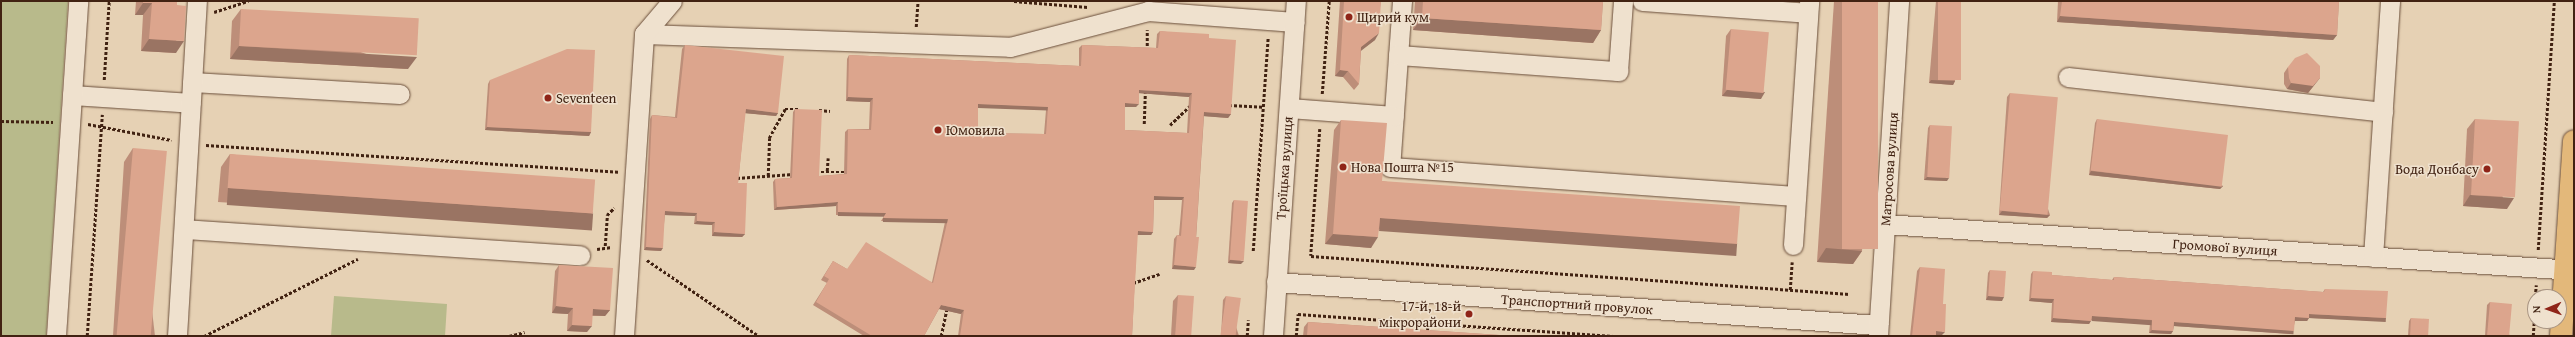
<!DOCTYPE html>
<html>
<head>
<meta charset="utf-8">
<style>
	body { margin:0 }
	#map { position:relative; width:2575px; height:337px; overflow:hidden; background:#e6d1b4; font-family:"Gentium Book Plus",serif }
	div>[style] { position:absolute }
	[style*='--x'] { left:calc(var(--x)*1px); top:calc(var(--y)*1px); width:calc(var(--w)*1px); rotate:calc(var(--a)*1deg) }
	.green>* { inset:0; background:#b8ba8b }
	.path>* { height:2.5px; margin-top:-1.25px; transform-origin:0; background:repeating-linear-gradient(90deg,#412212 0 3px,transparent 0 5px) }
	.roads { filter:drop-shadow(0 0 1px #6a4e3a) drop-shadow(0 0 1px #6a4e3a) }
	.minor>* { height:19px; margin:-9.5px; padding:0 9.5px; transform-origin:9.5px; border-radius:9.5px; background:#efe1ce }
	.major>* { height:22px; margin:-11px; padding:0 11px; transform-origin:11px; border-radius:11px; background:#e3b87a }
	.wall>* { inset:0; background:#bd8e79 }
	.shaded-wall>* { inset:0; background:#9a7463; transform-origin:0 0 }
	.building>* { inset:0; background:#dca58d; transform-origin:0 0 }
	.dots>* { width:11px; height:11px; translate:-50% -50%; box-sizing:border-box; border:2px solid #efe1ce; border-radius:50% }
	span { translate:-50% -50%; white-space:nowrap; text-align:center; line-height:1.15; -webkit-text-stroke:3px #efe1ce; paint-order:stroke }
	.poi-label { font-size:14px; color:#412212 }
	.left { translate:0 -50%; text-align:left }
	.right { translate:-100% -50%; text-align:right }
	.street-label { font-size:14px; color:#412212 }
	.frame { position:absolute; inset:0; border:2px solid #412212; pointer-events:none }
	.north { position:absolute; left:2527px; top:289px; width:40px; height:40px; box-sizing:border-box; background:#efe1ce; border:1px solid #a99583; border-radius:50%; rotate:268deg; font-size:11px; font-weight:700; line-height:16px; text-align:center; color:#412212 }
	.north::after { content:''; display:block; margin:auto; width:14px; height:18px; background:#8f2418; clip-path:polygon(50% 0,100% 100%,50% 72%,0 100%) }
</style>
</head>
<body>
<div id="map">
	<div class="green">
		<i style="clip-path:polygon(1px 1px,68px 1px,46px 336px,1px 336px)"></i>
		<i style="clip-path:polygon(334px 296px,447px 304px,445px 336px,331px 336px)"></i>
	</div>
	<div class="path">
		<i style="--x:1014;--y:1;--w:74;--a:4.6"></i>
		<i style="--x:214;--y:12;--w:36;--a:-18"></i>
		<i style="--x:916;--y:27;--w:26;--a:-86"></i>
		<i style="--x:1147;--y:51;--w:21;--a:-90"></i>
		<i style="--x:104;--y:80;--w:79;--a:-86.4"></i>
		<i style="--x:1322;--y:94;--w:93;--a:-85.7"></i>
		<i style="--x:1229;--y:105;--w:34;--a:3"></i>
		<i style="--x:819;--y:110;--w:11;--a:5"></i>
		<i style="--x:1;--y:121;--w:52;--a:1.1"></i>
		<i style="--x:88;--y:124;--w:85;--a:10.9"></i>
		<i style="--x:1144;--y:124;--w:32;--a:-88"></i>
		<i style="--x:1170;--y:125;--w:28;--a:-44"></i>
		<i style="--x:1320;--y:129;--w:127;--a:94.1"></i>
		<i style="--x:1311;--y:256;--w:540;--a:4.03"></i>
		<i style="--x:206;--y:145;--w:413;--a:3.7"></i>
		<i style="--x:827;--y:171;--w:13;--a:-86"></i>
		<i style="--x:816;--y:172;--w:31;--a:0"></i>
		<i style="--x:768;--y:176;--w:38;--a:-88"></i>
		<i style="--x:769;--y:138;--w:33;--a:-61"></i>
		<i style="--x:785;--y:109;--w:13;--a:0"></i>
		<i style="--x:737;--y:178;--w:56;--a:-4.1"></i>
		<i style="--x:605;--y:246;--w:31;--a:-86"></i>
		<i style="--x:607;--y:215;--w:10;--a:-45"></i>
		<i style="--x:597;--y:249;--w:15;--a:-8"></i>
		<i style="--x:2538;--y:250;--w:250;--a:-86.3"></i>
		<i style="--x:1253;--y:251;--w:214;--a:-86"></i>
		<i style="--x:647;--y:260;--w:135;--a:34.2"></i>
		<i style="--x:1133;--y:283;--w:28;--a:-19"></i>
		<i style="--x:1790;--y:290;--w:28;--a:-86"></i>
		<i style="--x:2535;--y:297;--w:12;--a:-85"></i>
		<i style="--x:87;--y:336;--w:222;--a:-86.1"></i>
		<i style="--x:204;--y:336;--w:172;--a:-26.6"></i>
		<i style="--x:509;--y:336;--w:16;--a:-14"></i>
		<i style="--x:941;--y:336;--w:30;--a:-78"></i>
		<i style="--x:1247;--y:336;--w:16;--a:-86"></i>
		<i style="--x:1296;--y:336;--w:22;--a:-85"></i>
		<i style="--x:1298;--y:314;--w:316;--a:4"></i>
		<i style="--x:1427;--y:336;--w:13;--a:-86"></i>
		<i style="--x:2533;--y:336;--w:32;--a:-86"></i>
	</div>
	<div class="roads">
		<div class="minor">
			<i style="--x:1402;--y:1;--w:166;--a:94.1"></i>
			<i style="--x:1390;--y:167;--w:407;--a:4.1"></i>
			<i style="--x:1642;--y:1;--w:166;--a:4.1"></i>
			<i style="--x:644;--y:34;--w:366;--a:2"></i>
			<i style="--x:1010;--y:47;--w:143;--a:-14.6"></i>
			<i style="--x:1148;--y:11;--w:147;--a:4.3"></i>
			<i style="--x:1398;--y:55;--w:221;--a:4.2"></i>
			<i style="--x:1618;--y:71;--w:70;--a:-85.9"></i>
			<i style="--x:2068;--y:77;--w:317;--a:6.3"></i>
			<i style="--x:192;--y:82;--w:208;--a:3.3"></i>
			<i style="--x:72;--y:95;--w:119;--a:3.8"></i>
			<i style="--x:1289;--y:108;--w:105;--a:4.4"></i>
			<i style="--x:1885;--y:224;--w:691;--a:3.82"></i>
			<i style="--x:184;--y:229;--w:397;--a:3.8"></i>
			<i style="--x:1793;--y:245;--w:245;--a:-86.2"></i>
			<i style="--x:2373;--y:257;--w:257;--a:-86.2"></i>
			<i style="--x:1276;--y:282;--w:604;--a:4.09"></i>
			<i style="--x:56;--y:336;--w:336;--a:-86.2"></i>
			<i style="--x:177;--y:336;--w:336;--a:-86.6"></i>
			<i style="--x:624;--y:336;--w:303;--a:-86.2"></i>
			<i style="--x:644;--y:34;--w:43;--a:-49.7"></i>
			<i style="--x:1273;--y:336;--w:336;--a:-86.1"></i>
			<i style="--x:1878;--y:336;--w:336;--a:-86.4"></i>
		</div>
		<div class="major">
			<i style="--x:2561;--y:336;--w:195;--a:-86.2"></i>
		</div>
	</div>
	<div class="wall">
		<i style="clip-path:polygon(136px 1px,177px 1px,176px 53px,141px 51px,143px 15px,135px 15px)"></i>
		<i style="clip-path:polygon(1340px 1px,1381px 1px,1375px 40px,1361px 50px,1359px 84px,1354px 90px,1343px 77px,1335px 76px)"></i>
		<i style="clip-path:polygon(1415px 1px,1603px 1px,1601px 30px,1593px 43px,1413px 30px)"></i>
		<i style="clip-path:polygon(1834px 1px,1878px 1px,1862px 251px,1853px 264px,1817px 262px)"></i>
		<i style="clip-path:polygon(1936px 1px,1961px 1px,1955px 81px,1953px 85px,1929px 83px)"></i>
		<i style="clip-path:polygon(2058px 1px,2339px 1px,2337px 35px,2333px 40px,2057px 22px)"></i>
		<i style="clip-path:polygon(241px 9px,408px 69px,230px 59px,232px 21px)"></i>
		<i style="clip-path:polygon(1731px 29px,1761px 99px,1722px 96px,1726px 36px)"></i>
		<i style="clip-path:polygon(evenodd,1160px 31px,1209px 38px,1231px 114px,1228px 118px,1204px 116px,1194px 270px,1172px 269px,1174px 239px,1177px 235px,1179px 235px,1182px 200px,1154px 200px,1153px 232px,1151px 235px,1137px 235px,1132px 336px,958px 336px,961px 314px,939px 309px,924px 336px,864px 336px,813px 305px,827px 283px,821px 280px,833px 261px,847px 269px,932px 282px,945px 222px,881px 221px,884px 216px,836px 215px,836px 206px,774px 210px,773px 182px,775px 179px,790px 178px,793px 112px,795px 109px,819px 176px,844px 174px,845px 132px,848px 129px,869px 129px,870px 102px,846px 101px,847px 59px,849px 55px,1079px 66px,1079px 48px,1082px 45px,1156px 48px,1157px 34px,1160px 31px,1139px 93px,1189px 97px,1187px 133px,1125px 130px,1125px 107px,1136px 107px,1139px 93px,1160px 31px,978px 107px,1046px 110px,1044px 134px,978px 133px,978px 107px)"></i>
		<i style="clip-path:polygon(685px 45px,778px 113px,776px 116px,745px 113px,738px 183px,745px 234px,742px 237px,712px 236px,712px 225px,694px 224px,695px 216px,665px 215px,661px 251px,644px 250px,650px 119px,652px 115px,675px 117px,682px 49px)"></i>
		<i style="clip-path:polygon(2288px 67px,2315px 84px,2308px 93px,2287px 89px,2284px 84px,2284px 73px)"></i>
		<i style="clip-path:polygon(490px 80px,591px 132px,589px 136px,485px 130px,488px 84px)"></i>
		<i style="clip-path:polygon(2010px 93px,2050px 215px,2047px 218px,1999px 215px,2007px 97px)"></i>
		<i style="clip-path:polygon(2097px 119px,2223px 186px,2220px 189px,2089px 175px,2095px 123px)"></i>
		<i style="clip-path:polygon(2475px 119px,2507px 209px,2463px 206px,2467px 129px)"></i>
		<i style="clip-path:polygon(1341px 120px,1382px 181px,1737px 244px,1730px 254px,1379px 229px,1371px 248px,1325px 244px,1334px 130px)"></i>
		<i style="clip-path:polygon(1930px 125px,1947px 181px,1924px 180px,1928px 128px)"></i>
		<i style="clip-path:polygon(133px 148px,155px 336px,113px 336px,124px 162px)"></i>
		<i style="clip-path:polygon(230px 154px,593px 212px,583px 226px,218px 202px,221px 167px)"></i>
		<i style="clip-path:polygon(1234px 200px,1241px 264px,1228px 263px,1232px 203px)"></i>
		<i style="clip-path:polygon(559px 265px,610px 310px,605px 316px,592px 316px,587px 332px,567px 331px,568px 314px,552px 313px,555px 271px)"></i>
		<i style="clip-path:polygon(1920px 267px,1943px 304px,1942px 335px,1936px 335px,1936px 336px,1910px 336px,1917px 271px)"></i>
		<i style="clip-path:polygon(1990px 270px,2002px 301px,1986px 300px,1988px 273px)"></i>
		<i style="clip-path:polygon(2033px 271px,2052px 275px,2112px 280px,2114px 277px,2323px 292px,2325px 289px,2386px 318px,2384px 321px,2309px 318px,2307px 321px,2295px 321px,2292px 334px,2174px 326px,2173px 331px,2171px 334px,2149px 333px,2150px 324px,2091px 320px,2089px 324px,2051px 322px,2052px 303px,2029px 301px,2031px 274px)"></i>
		<i style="clip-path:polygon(1178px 295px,1191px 336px,1171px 336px,1173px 301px)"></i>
		<i style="clip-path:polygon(1226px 296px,1239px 336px,1221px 336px,1223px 300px)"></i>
		<i style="clip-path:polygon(2490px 302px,2510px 336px,2485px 336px,2487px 305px)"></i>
		<i style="clip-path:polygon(2411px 318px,2428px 336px,2408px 336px,2409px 321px)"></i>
		<i style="clip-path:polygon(1308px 322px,1514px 336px,1303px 336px,1304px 327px)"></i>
	</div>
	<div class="shaded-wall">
		<i style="clip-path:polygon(2502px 1px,2524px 1px,2524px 2px)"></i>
		<i style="clip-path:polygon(143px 3px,152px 3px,143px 15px,135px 15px)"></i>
		<i style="clip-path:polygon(2060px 16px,2337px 35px,2333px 40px,2057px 22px)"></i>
		<i style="clip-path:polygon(1422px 18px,1601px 30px,1593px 43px,1413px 30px)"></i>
		<i style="clip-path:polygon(1379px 33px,1375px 40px,1357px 54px,1361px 47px)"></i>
		<i style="clip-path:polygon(149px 39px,184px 41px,176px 53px,141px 51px)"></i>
		<i style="clip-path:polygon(239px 46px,417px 57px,408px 69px,230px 59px)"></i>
		<i style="clip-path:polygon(1340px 70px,1348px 71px,1343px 77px,1335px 76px)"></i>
		<i style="clip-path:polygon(2320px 78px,2308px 93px,2287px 89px,2291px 83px)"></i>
		<i style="clip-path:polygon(1931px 80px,1955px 81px,1953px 85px,1929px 83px)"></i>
		<i style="clip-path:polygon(1139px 90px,1192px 93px,1189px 97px,1137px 93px)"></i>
		<i style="clip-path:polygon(1727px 90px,1765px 92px,1761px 99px,1722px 96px)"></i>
		<i style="clip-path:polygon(848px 97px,873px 98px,870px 102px,846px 101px)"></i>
		<i style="clip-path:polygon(1125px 103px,1139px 104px,1136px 107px,1123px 107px)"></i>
		<i style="left:978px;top:104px;width:70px;height:4px;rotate:2deg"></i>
		<i style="clip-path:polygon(746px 109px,778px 113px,776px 116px,743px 113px)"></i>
		<i style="clip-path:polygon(1204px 112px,1231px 114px,1228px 118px,1202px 116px)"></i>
		<i style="clip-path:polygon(487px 127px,591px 132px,589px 136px,485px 130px)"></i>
		<i style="clip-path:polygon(2091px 171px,2223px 186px,2220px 189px,2089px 175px)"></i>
		<i style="clip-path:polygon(1927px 177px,1949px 178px,1947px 181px,1924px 180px)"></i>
		<i style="left:228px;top:188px;width:366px;height:17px;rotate:4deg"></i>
		<i style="clip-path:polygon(2470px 195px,2514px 198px,2507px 209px,2463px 206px)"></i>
		<i style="clip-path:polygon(1154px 196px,1184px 197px,1182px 200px,1152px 200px)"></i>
		<i style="clip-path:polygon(838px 202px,836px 206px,774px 210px,777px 207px)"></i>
		<i style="clip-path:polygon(665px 211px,697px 213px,695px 216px,663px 215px)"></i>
		<i style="clip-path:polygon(2002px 211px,2050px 215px,2047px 218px,1999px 215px)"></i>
		<i style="left:838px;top:212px;width:48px;height:4px;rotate:1deg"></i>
		<i style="left:883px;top:218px;width:65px;height:4px;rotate:1deg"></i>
		<i style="left:1380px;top:218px;width:358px;height:13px;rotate:4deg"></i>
		<i style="clip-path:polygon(697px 221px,715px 222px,712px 225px,694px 224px)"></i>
		<i style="clip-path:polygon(1138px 231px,1153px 232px,1151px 235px,1135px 235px)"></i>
		<i style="clip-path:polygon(714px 232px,745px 234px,742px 237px,712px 236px)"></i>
		<i style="clip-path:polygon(1333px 234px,1378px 237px,1371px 248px,1325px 244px)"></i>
		<i style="clip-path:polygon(646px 247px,663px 248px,661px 251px,644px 250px)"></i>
		<i style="clip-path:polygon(1826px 248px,1862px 251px,1853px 264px,1817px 262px)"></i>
		<i style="clip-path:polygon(1230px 260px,1244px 261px,1241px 264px,1228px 263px)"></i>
		<i style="clip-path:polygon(1174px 265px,1196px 267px,1194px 270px,1172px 269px)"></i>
		<i style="clip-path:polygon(1988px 296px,2004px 297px,2002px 301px,1986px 300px)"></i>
		<i style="clip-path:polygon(2031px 298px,2054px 299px,2052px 303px,2029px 301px)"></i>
		<i style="clip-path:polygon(941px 305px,964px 310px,961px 314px,939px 309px)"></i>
		<i style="clip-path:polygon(556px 306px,573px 308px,568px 314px,552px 313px)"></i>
		<i style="clip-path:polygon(593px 309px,610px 310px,605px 316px,588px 315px)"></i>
		<i style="left:2309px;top:314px;width:77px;height:4px;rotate:3deg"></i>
		<i style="left:2092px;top:316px;width:60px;height:5px;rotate:4deg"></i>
		<i style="clip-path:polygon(2295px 317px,2309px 318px,2307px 321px,2293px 321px)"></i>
		<i style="clip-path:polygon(2053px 318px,2091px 321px,2089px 324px,2051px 322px)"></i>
		<i style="left:2174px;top:322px;width:120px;height:4px;rotate:4deg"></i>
		<i style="clip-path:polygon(572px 325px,592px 326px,587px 332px,567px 331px)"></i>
		<i style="clip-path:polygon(2152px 330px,2173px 331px,2171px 334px,2149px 333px)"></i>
		<i style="clip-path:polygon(1936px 331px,1945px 332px,1942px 335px,1934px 335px)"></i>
	</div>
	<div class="building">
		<i style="clip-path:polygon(143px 1px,177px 1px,177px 5px,186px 6px,184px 41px,149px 39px,152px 3px,143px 3px)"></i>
		<i style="clip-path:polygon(1344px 1px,1381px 1px,1379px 33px,1361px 47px,1359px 84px,1348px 71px,1340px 70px)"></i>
		<i style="clip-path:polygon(1423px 1px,1603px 1px,1601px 30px,1422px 18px)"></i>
		<i style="left:1842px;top:1px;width:36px;height:248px"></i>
		<i style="left:1938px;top:1px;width:23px;height:79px"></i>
		<i style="clip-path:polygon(2062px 1px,2339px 1px,2337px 35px,2060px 16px)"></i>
		<i style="left:241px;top:9px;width:178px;height:37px;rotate:3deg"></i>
		<i style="left:1731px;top:29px;width:38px;height:61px;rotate:5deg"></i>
		<i style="clip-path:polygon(evenodd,1160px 31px,1209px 34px,1209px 38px,1236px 40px,1231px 114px,1204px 112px,1196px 237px,1199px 237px,1196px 267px,1174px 265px,1177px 235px,1181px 236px,1184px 197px,1154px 196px,1153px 232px,1138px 231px,1132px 336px,960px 336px,964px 310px,941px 305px,924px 336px,872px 336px,816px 302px,829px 279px,824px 276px,833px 261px,847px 269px,866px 242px,933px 283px,948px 219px,883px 218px,886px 213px,838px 212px,838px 202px,777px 207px,775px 179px,792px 178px,795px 109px,822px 110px,819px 176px,847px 174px,848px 129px,871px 130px,873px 98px,848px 97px,849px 55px,1081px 66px,1082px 45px,1158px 48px,1160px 31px,1139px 90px,1192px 93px,1189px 133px,1125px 130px,1125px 103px,1139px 104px,1139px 90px,1160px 31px,978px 104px,1048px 107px,1046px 134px,978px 133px,978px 104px)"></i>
		<i style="clip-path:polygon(685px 45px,784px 56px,778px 113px,746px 109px,738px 183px,747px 183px,745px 234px,714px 232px,715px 222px,697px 221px,697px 213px,665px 211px,663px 248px,646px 247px,652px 115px,677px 118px)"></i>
		<i style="clip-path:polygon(567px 49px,595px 50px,591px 132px,487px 127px,490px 80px)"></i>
		<i style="clip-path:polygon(2307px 53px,2320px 66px,2320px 78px,2313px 86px,2291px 83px,2289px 78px,2288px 67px,2295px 58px)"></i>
		<i style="left:2010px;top:93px;width:48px;height:118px;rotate:5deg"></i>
		<i style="left:2097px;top:119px;width:132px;height:52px;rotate:7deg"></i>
		<i style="left:2475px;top:119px;width:44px;height:76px;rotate:3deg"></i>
		<i style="clip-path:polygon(1341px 120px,1387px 123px,1382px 181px,1740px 206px,1737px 244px,1380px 218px,1378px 237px,1333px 234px)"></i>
		<i style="left:1930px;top:125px;width:22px;height:52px;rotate:3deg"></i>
		<i style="left:133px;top:148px;width:34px;height:188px;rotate:5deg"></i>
		<i style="left:230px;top:154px;width:366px;height:34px;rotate:4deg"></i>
		<i style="left:1234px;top:200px;width:14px;height:60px;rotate:4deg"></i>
		<i style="clip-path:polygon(559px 265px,613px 268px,610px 310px,593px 309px,592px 326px,572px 325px,573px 308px,556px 306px)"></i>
		<i style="clip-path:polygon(1920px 267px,1945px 269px,1943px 304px,1946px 304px,1945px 332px,1936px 331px,1936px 336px,1912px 336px)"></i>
		<i style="left:1990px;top:270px;width:16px;height:26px;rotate:4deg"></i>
		<i style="clip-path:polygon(2033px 271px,2052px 272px,2052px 275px,2114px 280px,2114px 277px,2324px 292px,2325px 289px,2388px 291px,2386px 318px,2309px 314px,2309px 318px,2295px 317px,2294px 331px,2174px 322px,2173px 331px,2152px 330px,2152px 320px,2092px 316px,2091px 321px,2053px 318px,2054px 299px,2031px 298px)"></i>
		<i style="left:1178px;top:295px;width:16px;height:41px;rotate:4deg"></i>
		<i style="left:1226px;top:296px;width:15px;height:40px;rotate:8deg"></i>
		<i style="left:2490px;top:302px;width:22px;height:34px;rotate:5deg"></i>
		<i style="left:2411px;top:318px;width:18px;height:18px;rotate:3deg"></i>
		<i style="clip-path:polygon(1308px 322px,1514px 336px,1307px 336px)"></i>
	</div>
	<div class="dots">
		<i style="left:1349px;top:17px;background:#8f2418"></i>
		<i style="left:548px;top:98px;background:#8f2418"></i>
		<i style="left:938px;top:130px;background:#8f2418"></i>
		<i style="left:1343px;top:167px;background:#8f2418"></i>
		<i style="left:2487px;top:169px;background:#8f2418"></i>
		<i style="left:1469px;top:314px;background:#8f2418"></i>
	</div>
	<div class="poi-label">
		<span class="left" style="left:1357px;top:17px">Щирий кум</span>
		<span class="left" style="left:556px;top:98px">Seventeen</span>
		<span class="left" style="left:946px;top:130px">Юмовила</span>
		<span class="left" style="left:1351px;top:167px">Нова Пошта №15</span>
		<span class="right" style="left:2479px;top:169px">Вода Донбасу</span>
		<span class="right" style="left:1461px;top:314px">17-й, 18-й<br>мікрорайони</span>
	</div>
	<div class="street-label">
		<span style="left:1284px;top:168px;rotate:-86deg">Троїцька вулиця</span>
		<span style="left:1889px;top:169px;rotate:-86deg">Матросова вулиця</span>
		<span style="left:2225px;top:247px;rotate:4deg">Громової вулиця</span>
		<span style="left:1577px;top:304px;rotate:4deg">Транспортний провулок</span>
	</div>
	<div class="frame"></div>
	<div class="north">N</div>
</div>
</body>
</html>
